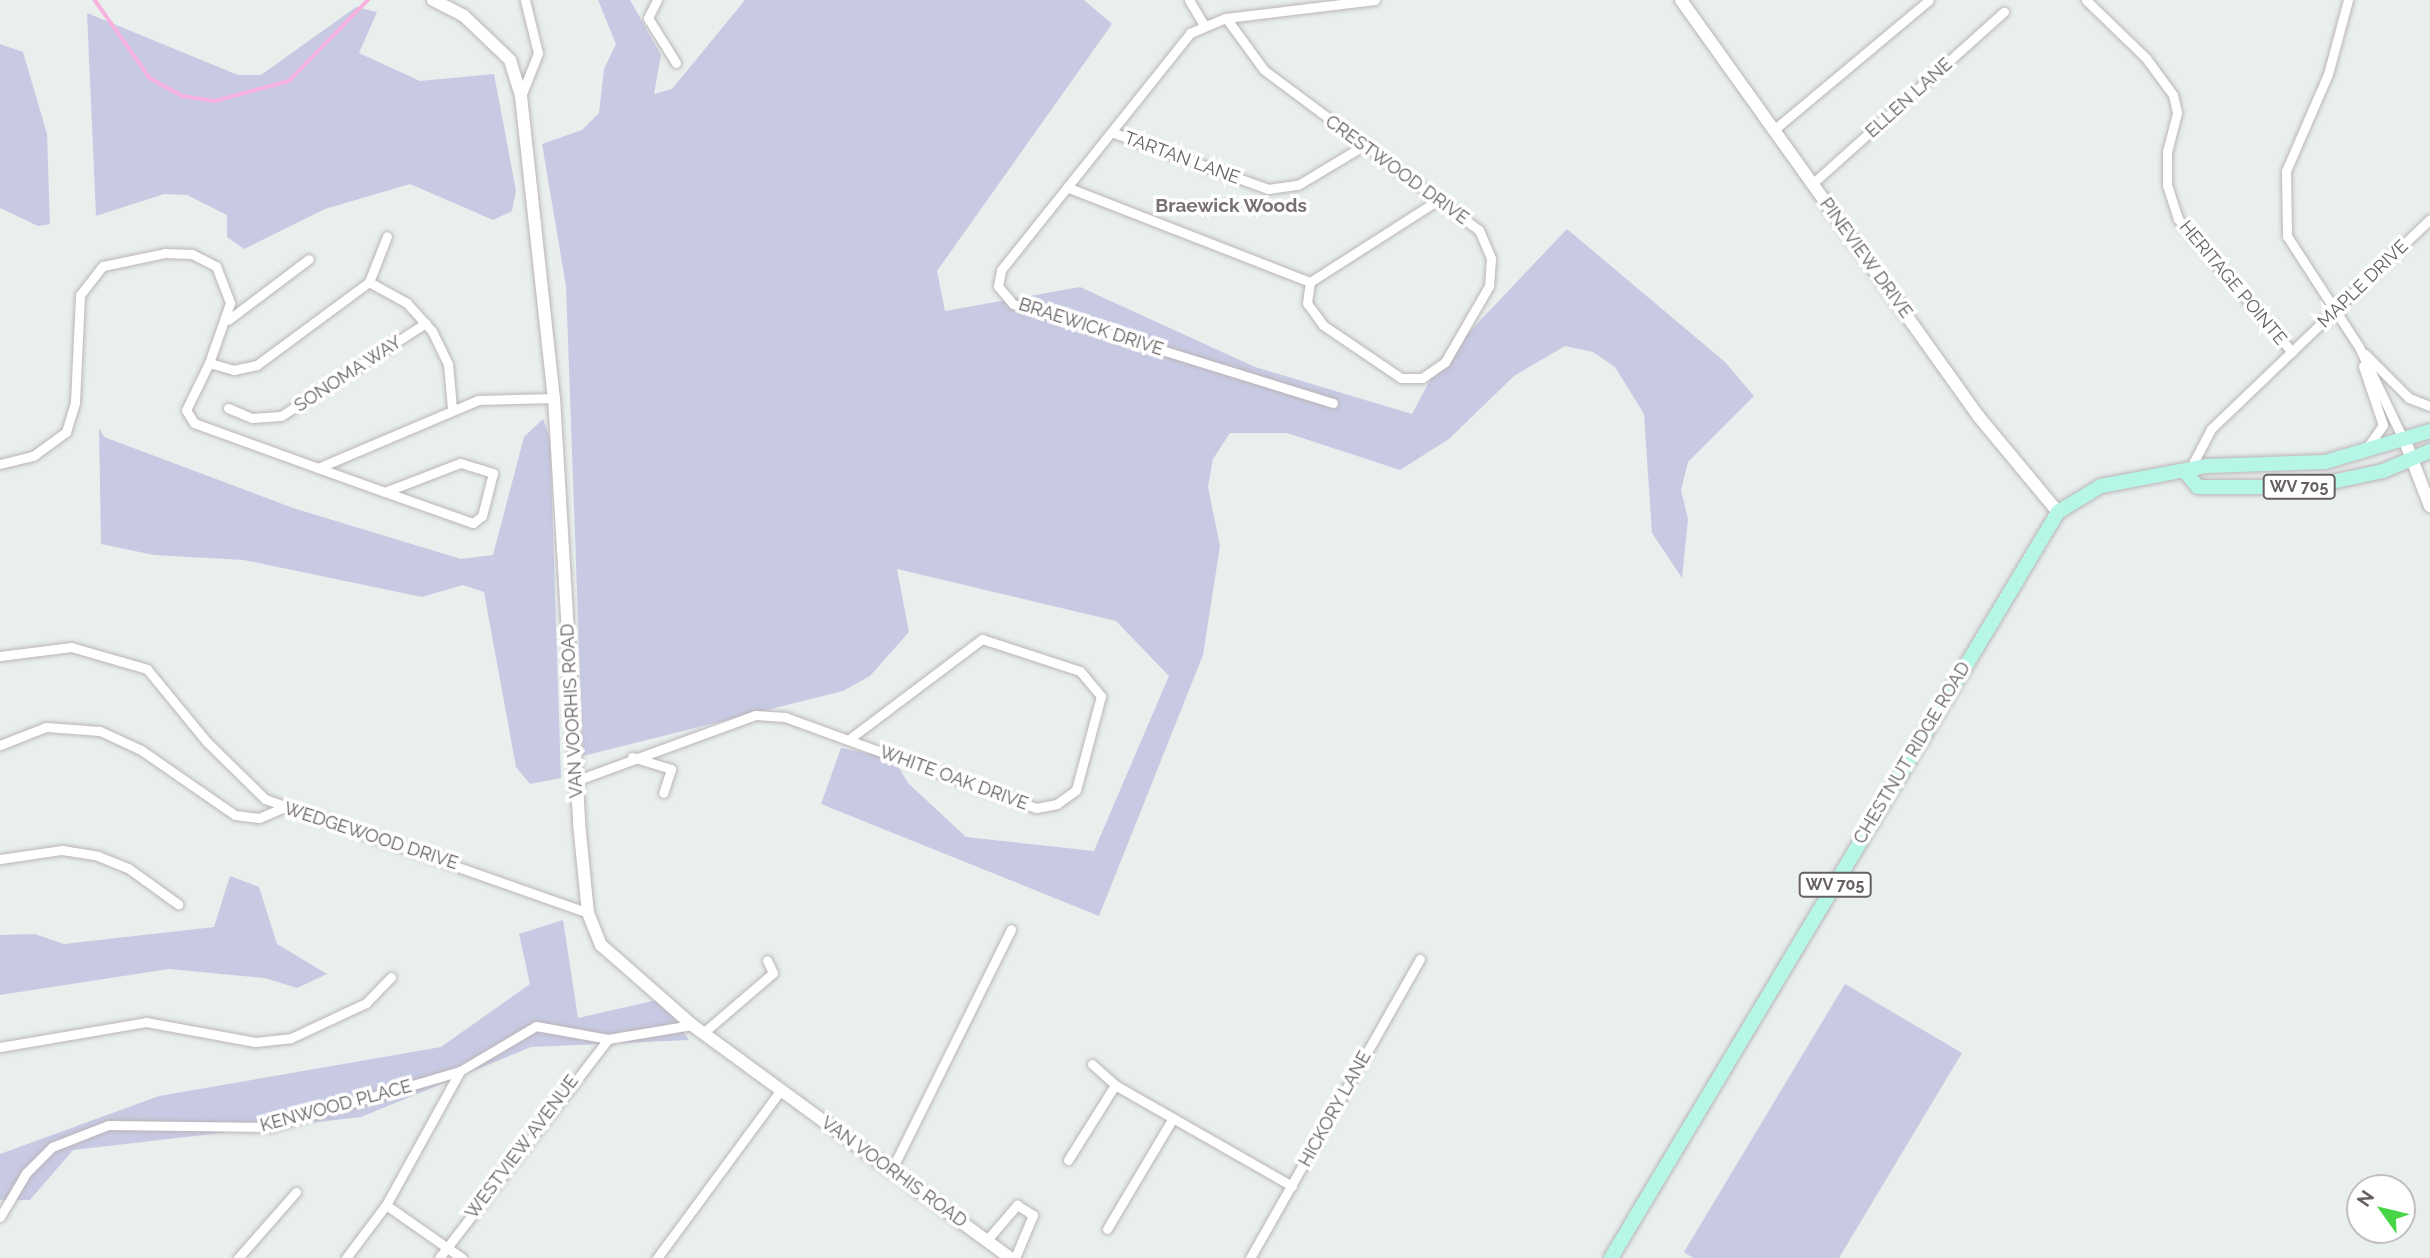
<!DOCTYPE html>
<html>
<head>
<meta charset="utf-8">
<style>
	body { margin:0 }
	#map { position:relative; width:2430px; height:1258px; overflow:hidden; background:#e8efed; font-family:Raleway,sans-serif }
	div>[style] { position:absolute }
	[style*='--x'] { left:calc(var(--x)*1px); top:calc(var(--y)*1px); width:calc(var(--w)*1px); rotate:calc(var(--a)*1deg) }
	.green>* { inset:0; background:#c8cae4 }
	.stream>* { height:3.5px; margin:-1.75px; padding:0 1.75px; transform-origin:1.75px; border-radius:1.75px; background:#f6b2de }
	.roads { filter:drop-shadow(0 0 2px #bbb5b8) drop-shadow(0 0 2px #bbb5b8) }
	.street>* { height:9px; margin:-4.5px; padding:0 4.5px; transform-origin:4.5px; border-radius:4.5px; background:#fff }
	.secondary>* { height:12px; margin:-6px; padding:0 6px; transform-origin:6px; border-radius:6px; background:#fff }
	.primary>* { height:14px; margin:-7px; padding:0 7px; transform-origin:7px; border-radius:7px; background:#b6f6e6 }
	span { translate:-50% -50%; white-space:nowrap; text-align:center; line-height:1.15; -webkit-text-stroke:7px #fff; paint-order:stroke }
	.shield-label span { padding:2px 5px; background:#fff; border:2px solid; border-radius:5px; -webkit-text-stroke-width:0 }
	.shield-label { font-size:16px; color:#665f63; font-weight:700 }
	.street-label { font-size:18px; color:#665f63 }
	.neighbourhood-label { font-size:19px; color:#787075; font-weight:700 }
	.north { position:absolute; left:2346px; top:1174px; width:70px; height:70px; box-sizing:border-box; background:#fff; border:2px solid #c2bfc1; border-radius:50%; rotate:304deg; font-size:19px; font-weight:700; line-height:28px; text-align:center; color:#665f63 }
	.north::after { content:''; display:block; margin:auto; width:24px; height:32px; background:#48d647; clip-path:polygon(50% 0,100% 100%,50% 72%,0 100%) }
</style>
</head>
<body>
<div id="map">
	<div class="green">
		<i style="clip-path:polygon(598px 0,630px 0,661px 55px,654px 94px,672px 89px,745px 0,1084px 0,1112px 24px,937px 271px,945px 311px,1080px 287px,1255px 367px,1412px 414px,1438px 365px,1567px 229px,1725px 362px,1754px 396px,1688px 462px,1681px 490px,1688px 519px,1682px 578px,1652px 533px,1644px 414px,1615px 367px,1593px 352px,1565px 346px,1514px 376px,1449px 439px,1400px 470px,1287px 433px,1230px 433px,1213px 459px,1208px 487px,1220px 546px,1203px 655px,1099px 916px,821px 804px,841px 748px,893px 758px,908px 783px,966px 837px,1094px 851px,1169px 676px,1116px 621px,897px 569px,909px 632px,870px 676px,843px 691px,583px 756px,566px 286px,542px 144px,582px 130px,599px 113px,604px 69px,616px 44px)"></i>
		<i style="clip-path:polygon(356px 7px,377px 12px,359px 53px,420px 81px,494px 74px,516px 191px,512px 211px,493px 220px,410px 184px,325px 209px,244px 249px,227px 237px,227px 215px,187px 195px,164px 194px,96px 216px,87px 13px,238px 75px,261px 75px)"></i>
		<i style="clip-path:polygon(0 44px,23px 52px,47px 134px,50px 224px,38px 226px,0 208px)"></i>
		<i style="clip-path:polygon(543px 419px,550px 439px,561px 778px,530px 784px,516px 767px,484px 592px,463px 585px,422px 597px,244px 560px,154px 555px,101px 544px,99px 428px,104px 437px,293px 508px,461px 559px,493px 555px,524px 437px)"></i>
		<i style="clip-path:polygon(230px 876px,259px 887px,277px 944px,327px 974px,297px 988px,265px 978px,169px 969px,0 995px,0 935px,35px 934px,64px 944px,214px 927px)"></i>
		<i style="clip-path:polygon(563px 920px,578px 1018px,661px 999px,689px 1040px,531px 1047px,361px 1117px,73px 1150px,30px 1200px,0 1200px,0 1154px,159px 1096px,441px 1047px,530px 984px,519px 934px)"></i>
		<i style="clip-path:polygon(1845px 984px,1962px 1053px,1839px 1258px,1693px 1258px,1684px 1252px)"></i>
	</div>
	<div class="stream">
		<i style="--x:95;--y:0;--w:95;--a:54.8"></i>
		<i style="--x:150;--y:78;--w:38;--a:29"></i>
		<i style="--x:183;--y:96;--w:32;--a:9"></i>
		<i style="--x:215;--y:101;--w:77;--a:-15.1"></i>
		<i style="--x:289;--y:81;--w:113;--a:-45.7"></i>
	</div>
	<div class="roads">
		<div class="street">
			<i style="--x:657;--y:0;--w:20;--a:117"></i>
			<i style="--x:648;--y:18;--w:53;--a:58.1"></i>
			<i style="--x:1189;--y:0;--w:27;--a:59"></i>
			<i style="--x:2086;--y:0;--w:83;--a:44"></i>
			<i style="--x:2146;--y:58;--w:46;--a:53.9"></i>
			<i style="--x:2173;--y:95;--w:18;--a:77"></i>
			<i style="--x:2177;--y:113;--w:40;--a:104.4"></i>
			<i style="--x:2167;--y:152;--w:33;--a:90"></i>
			<i style="--x:2167;--y:185;--w:36;--a:72"></i>
			<i style="--x:2178;--y:219;--w:175;--a:49.4"></i>
			<i style="--x:2348;--y:0;--w:77;--a:105.1"></i>
			<i style="--x:2328;--y:74;--w:106;--a:113.4"></i>
			<i style="--x:2286;--y:171;--w:65;--a:89.1"></i>
			<i style="--x:2287;--y:236;--w:132;--a:57"></i>
			<i style="--x:2359;--y:347;--w:104;--a:64.4"></i>
			<i style="--x:1226;--y:18;--w:64;--a:53.8"></i>
			<i style="--x:1264;--y:70;--w:268;--a:36.7"></i>
			<i style="--x:1479;--y:230;--w:30;--a:67"></i>
			<i style="--x:1491;--y:258;--w:28;--a:94"></i>
			<i style="--x:1489;--y:286;--w:88;--a:120.1"></i>
			<i style="--x:1445;--y:362;--w:28;--a:145"></i>
			<i style="--x:1422;--y:378;--w:21;--a:180"></i>
			<i style="--x:1401;--y:378;--w:94;--a:-145.8"></i>
			<i style="--x:1323;--y:325;--w:27;--a:-126"></i>
			<i style="--x:1307;--y:303;--w:21;--a:-82"></i>
			<i style="--x:521;--y:96;--w:46;--a:-68.4"></i>
			<i style="--x:538;--y:53;--w:55;--a:-103.8"></i>
			<i style="--x:1776;--y:128;--w:199;--a:-39.9"></i>
			<i style="--x:1114;--y:133;--w:164;--a:20"></i>
			<i style="--x:1268;--y:189;--w:30;--a:-8"></i>
			<i style="--x:1298;--y:185;--w:76;--a:-31"></i>
			<i style="--x:1812;--y:184;--w:258;--a:-41.9"></i>
			<i style="--x:1069;--y:188;--w:259;--a:21.3"></i>
			<i style="--x:1310;--y:282;--w:154;--a:-32.6"></i>
			<i style="--x:369;--y:282;--w:49;--a:-68.6"></i>
			<i style="--x:228;--y:320;--w:101;--a:-37"></i>
			<i style="--x:2365;--y:354;--w:62;--a:45"></i>
			<i style="--x:2409;--y:398;--w:22;--a:21"></i>
			<i style="--x:2363;--y:366;--w:62;--a:71.3"></i>
			<i style="--x:2383;--y:425;--w:28;--a:125"></i>
			<i style="--x:1333;--y:403;--w:335;--a:-162.8"></i>
			<i style="--x:1013;--y:304;--w:23;--a:-130"></i>
			<i style="--x:998;--y:286;--w:16;--a:-79"></i>
			<i style="--x:1001;--y:270;--w:303;--a:-51.4"></i>
			<i style="--x:1190;--y:33;--w:39;--a:-23"></i>
			<i style="--x:1226;--y:18;--w:150;--a:-6.9"></i>
			<i style="--x:228;--y:408;--w:26;--a:23"></i>
			<i style="--x:252;--y:418;--w:29;--a:-4"></i>
			<i style="--x:281;--y:416;--w:172;--a:-32.7"></i>
			<i style="--x:452;--y:408;--w:44;--a:-95.2"></i>
			<i style="--x:448;--y:364;--w:37;--a:-116"></i>
			<i style="--x:432;--y:331;--w:38;--a:-132"></i>
			<i style="--x:407;--y:303;--w:43;--a:-151.1"></i>
			<i style="--x:369;--y:282;--w:139;--a:143.5"></i>
			<i style="--x:257;--y:365;--w:24;--a:168"></i>
			<i style="--x:234;--y:370;--w:26;--a:-164"></i>
			<i style="--x:209;--y:363;--w:52;--a:116.1"></i>
			<i style="--x:186;--y:410;--w:15;--a:58"></i>
			<i style="--x:194;--y:423;--w:132;--a:19.9"></i>
			<i style="--x:318;--y:468;--w:174;--a:-23"></i>
			<i style="--x:478;--y:400;--w:76;--a:-1.5"></i>
			<i style="--x:0;--y:464;--w:34;--a:-14"></i>
			<i style="--x:33;--y:456;--w:41;--a:-36"></i>
			<i style="--x:66;--y:432;--w:31;--a:-73"></i>
			<i style="--x:75;--y:402;--w:107;--a:-87.3"></i>
			<i style="--x:80;--y:295;--w:37;--a:-52"></i>
			<i style="--x:103;--y:266;--w:63;--a:-11.8"></i>
			<i style="--x:165;--y:253;--w:27;--a:2"></i>
			<i style="--x:192;--y:254;--w:27;--a:27"></i>
			<i style="--x:216;--y:266;--w:40;--a:69"></i>
			<i style="--x:230;--y:303;--w:64;--a:109.3"></i>
			<i style="--x:318;--y:468;--w:71;--a:19.7"></i>
			<i style="--x:385;--y:492;--w:93;--a:19.4"></i>
			<i style="--x:473;--y:523;--w:11;--a:-38"></i>
			<i style="--x:482;--y:516;--w:44;--a:-75.7"></i>
			<i style="--x:493;--y:473;--w:34;--a:-163"></i>
			<i style="--x:460;--y:463;--w:80;--a:158.9"></i>
			<i style="--x:2189;--y:471;--w:47;--a:-62.4"></i>
			<i style="--x:2211;--y:429;--w:303;--a:-43.8"></i>
			<i style="--x:982;--y:639;--w:103;--a:18.1"></i>
			<i style="--x:1080;--y:671;--w:33;--a:50"></i>
			<i style="--x:1101;--y:696;--w:97;--a:104.9"></i>
			<i style="--x:1076;--y:790;--w:24;--a:144"></i>
			<i style="--x:1057;--y:804;--w:21;--a:169"></i>
			<i style="--x:1036;--y:808;--w:200;--a:-160.1"></i>
			<i style="--x:848;--y:740;--w:168;--a:-37"></i>
			<i style="--x:0;--y:656;--w:72;--a:-7.2"></i>
			<i style="--x:71;--y:647;--w:79;--a:16.1"></i>
			<i style="--x:147;--y:669;--w:94;--a:50.6"></i>
			<i style="--x:207;--y:742;--w:81;--a:44.5"></i>
			<i style="--x:265;--y:799;--w:343;--a:19.4"></i>
			<i style="--x:0;--y:745;--w:49;--a:-21.4"></i>
			<i style="--x:46;--y:727;--w:54;--a:4.2"></i>
			<i style="--x:100;--y:731;--w:45;--a:24.9"></i>
			<i style="--x:141;--y:750;--w:114;--a:34.7"></i>
			<i style="--x:235;--y:815;--w:24;--a:7"></i>
			<i style="--x:259;--y:818;--w:25;--a:-23"></i>
			<i style="--x:632;--y:757;--w:41;--a:17.1"></i>
			<i style="--x:671;--y:769;--w:25;--a:108"></i>
			<i style="--x:575;--y:781;--w:192;--a:-20.1"></i>
			<i style="--x:755;--y:715;--w:30;--a:4"></i>
			<i style="--x:785;--y:717;--w:67;--a:20.1"></i>
			<i style="--x:0;--y:859;--w:63;--a:-8.3"></i>
			<i style="--x:62;--y:850;--w:36;--a:9"></i>
			<i style="--x:98;--y:856;--w:32;--a:22"></i>
			<i style="--x:128;--y:868;--w:62;--a:35.8"></i>
			<i style="--x:703;--y:1033;--w:92;--a:-40.6"></i>
			<i style="--x:773;--y:973;--w:14;--a:-115"></i>
			<i style="--x:0;--y:1047;--w:148;--a:-9.7"></i>
			<i style="--x:146;--y:1022;--w:111;--a:10.4"></i>
			<i style="--x:255;--y:1042;--w:36;--a:-6"></i>
			<i style="--x:291;--y:1038;--w:83;--a:-25"></i>
			<i style="--x:366;--y:1003;--w:36;--a:-46"></i>
			<i style="--x:1092;--y:1064;--w:31;--a:42"></i>
			<i style="--x:1115;--y:1085;--w:204;--a:29.7"></i>
			<i style="--x:1068;--y:1160;--w:89;--a:-57.9"></i>
			<i style="--x:891;--y:1171;--w:270;--a:-63.6"></i>
			<i style="--x:386;--y:1205;--w:93;--a:34.9"></i>
			<i style="--x:0;--y:1217;--w:51;--a:-59.4"></i>
			<i style="--x:26;--y:1173;--w:37;--a:-45"></i>
			<i style="--x:52;--y:1147;--w:60;--a:-21.4"></i>
			<i style="--x:108;--y:1125;--w:162;--a:0.7"></i>
			<i style="--x:270;--y:1127;--w:198;--a:-16.4"></i>
			<i style="--x:460;--y:1071;--w:88;--a:-30.6"></i>
			<i style="--x:536;--y:1026;--w:73;--a:10.2"></i>
			<i style="--x:608;--y:1039;--w:85;--a:-9.5"></i>
			<i style="--x:1107;--y:1229;--w:129;--a:-59.3"></i>
			<i style="--x:986;--y:1241;--w:48;--a:-49.3"></i>
			<i style="--x:1017;--y:1205;--w:19;--a:32"></i>
			<i style="--x:1033;--y:1215;--w:47;--a:112.7"></i>
			<i style="--x:238;--y:1258;--w:88;--a:-48.7"></i>
			<i style="--x:346;--y:1258;--w:66;--a:-53"></i>
			<i style="--x:386;--y:1205;--w:153;--a:-61.1"></i>
			<i style="--x:439;--y:1258;--w:277;--a:-52.3"></i>
			<i style="--x:657;--y:1258;--w:209;--a:-53.6"></i>
			<i style="--x:1250;--y:1258;--w:344;--a:-60.4"></i>
		</div>
		<div class="secondary">
			<i style="--x:433;--y:0;--w:35;--a:27"></i>
			<i style="--x:464;--y:16;--w:64;--a:43.7"></i>
			<i style="--x:510;--y:60;--w:38;--a:73"></i>
			<i style="--x:521;--y:96;--w:304;--a:83.8"></i>
			<i style="--x:554;--y:398;--w:426;--a:86.6"></i>
			<i style="--x:579;--y:823;--w:90;--a:84.3"></i>
			<i style="--x:588;--y:913;--w:35;--a:68"></i>
			<i style="--x:601;--y:945;--w:121;--a:41.3"></i>
			<i style="--x:692;--y:1025;--w:394;--a:36.2"></i>
			<i style="--x:1681;--y:0;--w:513;--a:54.45"></i>
			<i style="--x:1979;--y:417;--w:124;--a:50.3"></i>
			<i style="--x:2405;--y:441;--w:70;--a:69"></i>
		</div>
		<div class="primary">
			<i style="--x:2187;--y:474;--w:17;--a:50"></i>
			<i style="--x:2198;--y:487;--w:110;--a:0"></i>
			<i style="--x:2308;--y:487;--w:77;--a:-12"></i>
			<i style="--x:2383;--y:471;--w:51;--a:-23.1"></i>
			<i style="--x:1611;--y:1258;--w:870;--a:-59.07"></i>
			<i style="--x:2058;--y:512;--w:50;--a:-31.2"></i>
			<i style="--x:2101;--y:486;--w:108;--a:-10.7"></i>
			<i style="--x:2207;--y:466;--w:118;--a:-1.9"></i>
			<i style="--x:2325;--y:462;--w:109;--a:-16.4"></i>
		</div>
	</div>
	<div class="shield-label">
		<span style="left:2299px;top:487px">WV 705</span>
		<span style="left:1835px;top:885px">WV 705</span>
	</div>
	<div class="street-label">
		<span style="left:1909px;top:98px;rotate:-42deg">ELLEN LANE</span>
		<span style="left:1182px;top:158px;rotate:20deg">TARTAN LANE</span>
		<span style="left:1397px;top:170px;rotate:36deg">CRESTWOOD DRIVE</span>
		<span style="left:1866px;top:258px;rotate:54deg">PINEVIEW DRIVE</span>
		<span style="left:2233px;top:283px;rotate:50deg">HERITAGE POINTE</span>
		<span style="left:2363px;top:284px;rotate:-44deg">MAPLE DRIVE</span>
		<span style="left:1091px;top:327px;rotate:18deg">BRAEWICK DRIVE</span>
		<span style="left:348px;top:374px;rotate:-33deg">SONOMA WAY</span>
		<span style="left:572px;top:711px;rotate:-93deg">VAN VOORHIS ROAD</span>
		<span style="left:1912px;top:753px;rotate:-59deg">CHESTNUT RIDGE ROAD</span>
		<span style="left:954px;top:778px;rotate:20deg">WHITE OAK DRIVE</span>
		<span style="left:371px;top:836px;rotate:18deg">WEDGEWOOD DRIVE</span>
		<span style="left:336px;top:1106px;rotate:-15deg">KENWOOD PLACE</span>
		<span style="left:1335px;top:1109px;rotate:-61deg">HICKORY LANE</span>
		<span style="left:522px;top:1147px;rotate:-53deg">WESTVIEW AVENUE</span>
		<span style="left:894px;top:1172px;rotate:36deg">VAN VOORHIS ROAD</span>
	</div>
	<div class="neighbourhood-label">
		<span style="left:1231px;top:206px">Braewick Woods</span>
	</div>
	<div class="north">N</div>
</div>
</body>
</html>
